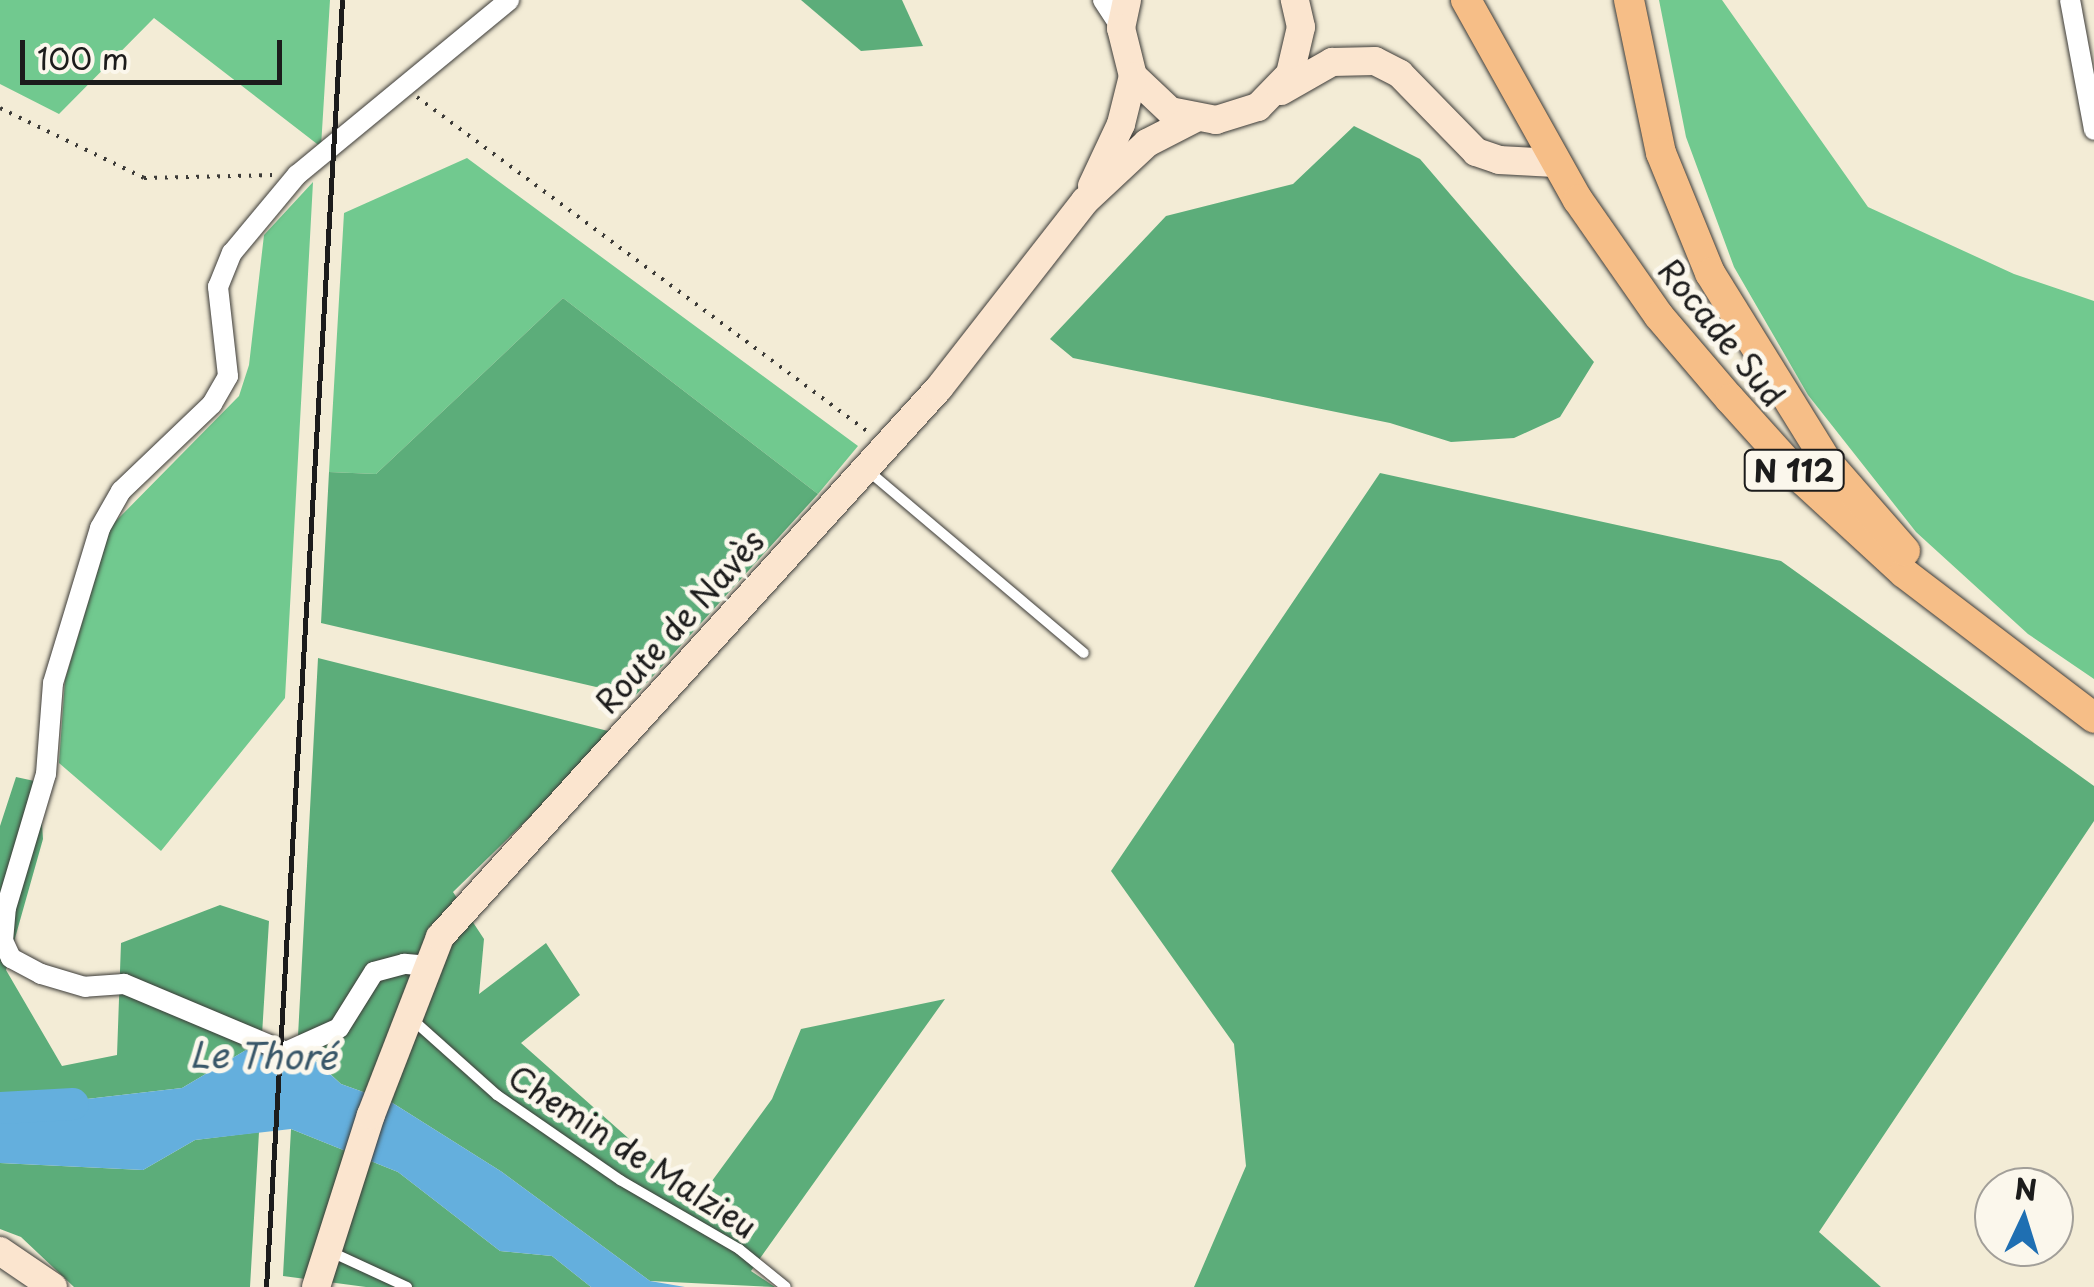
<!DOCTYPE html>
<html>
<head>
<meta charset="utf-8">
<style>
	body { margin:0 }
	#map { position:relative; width:2094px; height:1287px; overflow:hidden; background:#f3ecd6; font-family:"Playpen Sans",sans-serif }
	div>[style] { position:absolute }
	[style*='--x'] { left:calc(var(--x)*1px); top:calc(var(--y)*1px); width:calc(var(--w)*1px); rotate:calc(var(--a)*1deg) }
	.green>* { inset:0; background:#71c98f }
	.forest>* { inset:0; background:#5cad7a }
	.water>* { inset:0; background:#64afdd }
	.river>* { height:32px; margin:-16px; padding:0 16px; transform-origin:16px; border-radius:16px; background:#64afdd }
	.path>* { height:4px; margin-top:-2px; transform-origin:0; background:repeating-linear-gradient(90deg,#3c3b38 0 2.5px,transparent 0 10.5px) }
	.roads { filter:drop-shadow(0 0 2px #3c3b38) drop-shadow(0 0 2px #3c3b38) }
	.lane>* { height:10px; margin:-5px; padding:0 5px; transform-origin:5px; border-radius:5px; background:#fff }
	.street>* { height:20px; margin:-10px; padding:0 10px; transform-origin:10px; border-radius:10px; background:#fff }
	.secondary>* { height:28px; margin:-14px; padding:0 14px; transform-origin:14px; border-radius:14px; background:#fbe5cf }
	.primary>* { height:30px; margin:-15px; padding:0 15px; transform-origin:15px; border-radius:15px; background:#f6be87 }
	.rail>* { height:5px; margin:-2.5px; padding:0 2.5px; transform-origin:2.5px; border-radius:2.5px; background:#1c1c1c }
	span { translate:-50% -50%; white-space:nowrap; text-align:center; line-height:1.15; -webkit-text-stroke:10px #fbf7ec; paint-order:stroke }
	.shield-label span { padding:2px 8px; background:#fbf7ec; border:2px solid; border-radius:8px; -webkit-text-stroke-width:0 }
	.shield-label { font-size:30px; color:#1c1c1c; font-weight:700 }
	.street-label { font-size:32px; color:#1c1c1c }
	.water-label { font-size:35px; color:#395769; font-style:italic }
	.north { position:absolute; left:1974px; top:1167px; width:100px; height:100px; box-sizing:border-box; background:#fbf7ec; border:2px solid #a29f99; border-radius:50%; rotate:4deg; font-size:28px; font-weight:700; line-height:40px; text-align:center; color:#1c1c1c }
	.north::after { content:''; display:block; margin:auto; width:35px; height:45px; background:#1f6fb2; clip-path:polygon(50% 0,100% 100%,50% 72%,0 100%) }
	.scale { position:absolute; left:20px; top:40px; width:262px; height:45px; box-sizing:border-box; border:5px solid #1c1c1c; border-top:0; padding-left:12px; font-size:30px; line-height:35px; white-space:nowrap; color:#1c1c1c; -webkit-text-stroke:8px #fbf7ec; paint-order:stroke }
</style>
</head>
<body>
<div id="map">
	<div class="green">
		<i style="clip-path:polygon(0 0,330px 0,321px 147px,154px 18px,59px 114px,0 84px)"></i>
		<i style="clip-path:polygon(1659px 0,1722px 0,1868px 207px,2014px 274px,2094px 301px,2094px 679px,2028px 634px,1916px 532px,1808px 395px,1734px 267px,1686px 137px)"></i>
		<i style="clip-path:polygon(467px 158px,858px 446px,818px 494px,563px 298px,376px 474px,329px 472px,344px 213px)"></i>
		<i style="clip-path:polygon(313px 182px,285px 698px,161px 851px,59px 763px,65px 680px,111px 526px,239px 396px,249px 365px,264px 235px)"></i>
	</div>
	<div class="forest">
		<i style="clip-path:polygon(801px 0,902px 0,923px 46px,861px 51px)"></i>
		<i style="clip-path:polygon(1354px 126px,1420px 159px,1594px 362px,1560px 417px,1514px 438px,1451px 442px,1390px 423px,1073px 358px,1050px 339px,1166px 216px,1293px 184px)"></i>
		<i style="clip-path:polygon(563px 298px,818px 494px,635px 696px,321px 623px,329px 472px,376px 474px)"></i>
		<i style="clip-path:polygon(1380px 473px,1781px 561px,2094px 786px,2094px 821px,1819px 1232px,1881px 1287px,1194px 1287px,1246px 1166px,1234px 1044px,1111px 871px)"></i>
		<i style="clip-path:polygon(318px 658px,616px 733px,453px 892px,484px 939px,479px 994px,546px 943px,580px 995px,521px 1043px,698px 1200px,772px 1099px,801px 1029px,945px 999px,751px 1271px,775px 1287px,650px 1281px,502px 1172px,391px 1102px,341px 1084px,311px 1056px,297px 1055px)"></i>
		<i style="clip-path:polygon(16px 777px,39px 782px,43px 839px,6px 970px,62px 1066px,117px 1055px,121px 943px,220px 905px,269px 921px,261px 1051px,246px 1050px,182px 1088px,0 1109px,0 826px)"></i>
		<i style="clip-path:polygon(291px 1129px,398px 1172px,500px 1251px,552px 1256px,591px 1287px,366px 1287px,283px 1276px)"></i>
		<i style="clip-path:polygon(259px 1132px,250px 1287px,74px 1287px,21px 1237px,0 1229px,0 1163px,143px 1170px,195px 1140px)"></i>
	</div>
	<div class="water">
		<i style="clip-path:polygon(246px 1050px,310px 1056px,341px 1084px,391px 1102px,502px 1172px,650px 1281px,685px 1287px,591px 1287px,552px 1256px,500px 1251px,398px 1172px,291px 1129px,195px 1140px,143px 1170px,0 1163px,0 1109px,182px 1088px)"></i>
	</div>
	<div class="river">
		<i style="--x:0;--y:1108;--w:73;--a:-3.1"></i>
	</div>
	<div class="path">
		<i style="--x:417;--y:97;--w:565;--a:36.59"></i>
		<i style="--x:0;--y:108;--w:160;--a:25.9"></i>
		<i style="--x:144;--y:178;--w:129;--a:-1.3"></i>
	</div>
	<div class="roads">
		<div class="lane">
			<i style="--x:866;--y:469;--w:285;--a:40.2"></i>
			<i style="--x:413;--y:1020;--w:113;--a:41.8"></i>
			<i style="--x:497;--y:1095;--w:150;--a:34.6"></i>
			<i style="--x:620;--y:1180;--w:138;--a:30.1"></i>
			<i style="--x:739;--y:1249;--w:60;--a:39"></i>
			<i style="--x:329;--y:1251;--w:86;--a:24.8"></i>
		</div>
		<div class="street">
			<i style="--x:1103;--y:0;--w:33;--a:57"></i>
			<i style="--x:2070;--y:0;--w:132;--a:79.5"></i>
			<i style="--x:429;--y:966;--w:25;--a:-175"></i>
			<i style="--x:404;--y:964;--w:31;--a:165"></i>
			<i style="--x:374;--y:972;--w:66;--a:122"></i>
			<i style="--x:339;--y:1028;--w:58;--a:155.6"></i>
			<i style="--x:286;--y:1052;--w:176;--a:-157.2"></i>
			<i style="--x:124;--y:984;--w:39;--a:176"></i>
			<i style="--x:85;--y:987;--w:46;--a:-163.5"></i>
			<i style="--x:41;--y:974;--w:34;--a:-152"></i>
			<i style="--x:11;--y:958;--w:19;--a:-115"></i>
			<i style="--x:3;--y:941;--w:33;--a:-85"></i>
			<i style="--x:6;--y:908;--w:140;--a:-73.4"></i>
			<i style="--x:46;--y:774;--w:91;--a:-85.6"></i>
			<i style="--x:53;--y:683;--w:162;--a:-73.1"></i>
			<i style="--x:100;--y:528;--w:43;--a:-60.4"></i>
			<i style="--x:121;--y:491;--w:126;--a:-43.7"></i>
			<i style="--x:212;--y:404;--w:32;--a:-60"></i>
			<i style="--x:228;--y:376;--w:90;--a:-96.4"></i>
			<i style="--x:218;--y:287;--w:37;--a:-68"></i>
			<i style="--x:232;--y:253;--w:102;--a:-50.2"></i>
			<i style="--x:297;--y:175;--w:275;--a:-39.5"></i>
		</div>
		<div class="secondary">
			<i style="--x:1127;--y:0;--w:29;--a:102"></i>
			<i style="--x:1121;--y:28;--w:49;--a:76"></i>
			<i style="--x:1133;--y:76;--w:51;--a:43.4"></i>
			<i style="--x:1170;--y:111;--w:47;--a:11.1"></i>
			<i style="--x:1216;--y:120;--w:44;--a:-17.2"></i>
			<i style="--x:1258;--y:107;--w:46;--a:-45.9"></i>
			<i style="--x:1290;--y:74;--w:48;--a:-76.8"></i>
			<i style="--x:1301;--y:27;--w:28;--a:-103"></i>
			<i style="--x:1281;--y:91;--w:59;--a:-29.6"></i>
			<i style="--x:1332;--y:62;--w:43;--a:-1.3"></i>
			<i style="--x:1375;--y:61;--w:28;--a:27"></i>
			<i style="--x:1400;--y:74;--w:109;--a:45.7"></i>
			<i style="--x:1476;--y:152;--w:24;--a:19"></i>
			<i style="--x:1499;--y:160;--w:56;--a:3.1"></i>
			<i style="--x:1092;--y:186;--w:68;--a:-64.9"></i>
			<i style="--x:1121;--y:124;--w:49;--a:-76"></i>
			<i style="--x:0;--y:1251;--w:64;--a:34.2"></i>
			<i style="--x:316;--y:1287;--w:181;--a:-72.3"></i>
			<i style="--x:371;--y:1115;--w:191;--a:-68.8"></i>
			<i style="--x:440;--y:937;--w:742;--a:-47.73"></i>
			<i style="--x:939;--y:388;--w:237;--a:-52"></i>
			<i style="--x:1085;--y:201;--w:85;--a:-43.1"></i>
			<i style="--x:1147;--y:143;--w:53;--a:-27.1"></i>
		</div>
		<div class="primary">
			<i style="--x:1466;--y:0;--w:229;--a:60.8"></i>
			<i style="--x:1578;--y:200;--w:141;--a:55.1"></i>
			<i style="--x:1659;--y:316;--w:109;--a:49.5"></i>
			<i style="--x:1730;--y:399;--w:109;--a:48"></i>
			<i style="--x:1803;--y:480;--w:137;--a:42.6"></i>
			<i style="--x:1904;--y:573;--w:239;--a:37.3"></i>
			<i style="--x:1629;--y:0;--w:156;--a:78.2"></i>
			<i style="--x:1661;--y:153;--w:130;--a:67.8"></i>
			<i style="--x:1710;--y:273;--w:224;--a:58.2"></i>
			<i style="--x:1828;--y:463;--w:117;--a:48.8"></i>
		</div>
	</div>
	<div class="rail">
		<i style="--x:266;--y:1287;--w:1289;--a:-86.62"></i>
	</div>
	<div class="shield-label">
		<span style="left:1794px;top:470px">N 112</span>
	</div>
	<div class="street-label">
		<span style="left:1722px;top:332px;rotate:51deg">Rocade Sud</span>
		<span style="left:679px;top:621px;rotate:-48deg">Route de Navès</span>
		<span style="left:633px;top:1151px;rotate:33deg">Chemin de Malzieu</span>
	</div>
	<div class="water-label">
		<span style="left:263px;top:1055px;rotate:1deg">Le Thoré</span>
	</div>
	<div class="north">N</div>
	<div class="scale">100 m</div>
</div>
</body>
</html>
